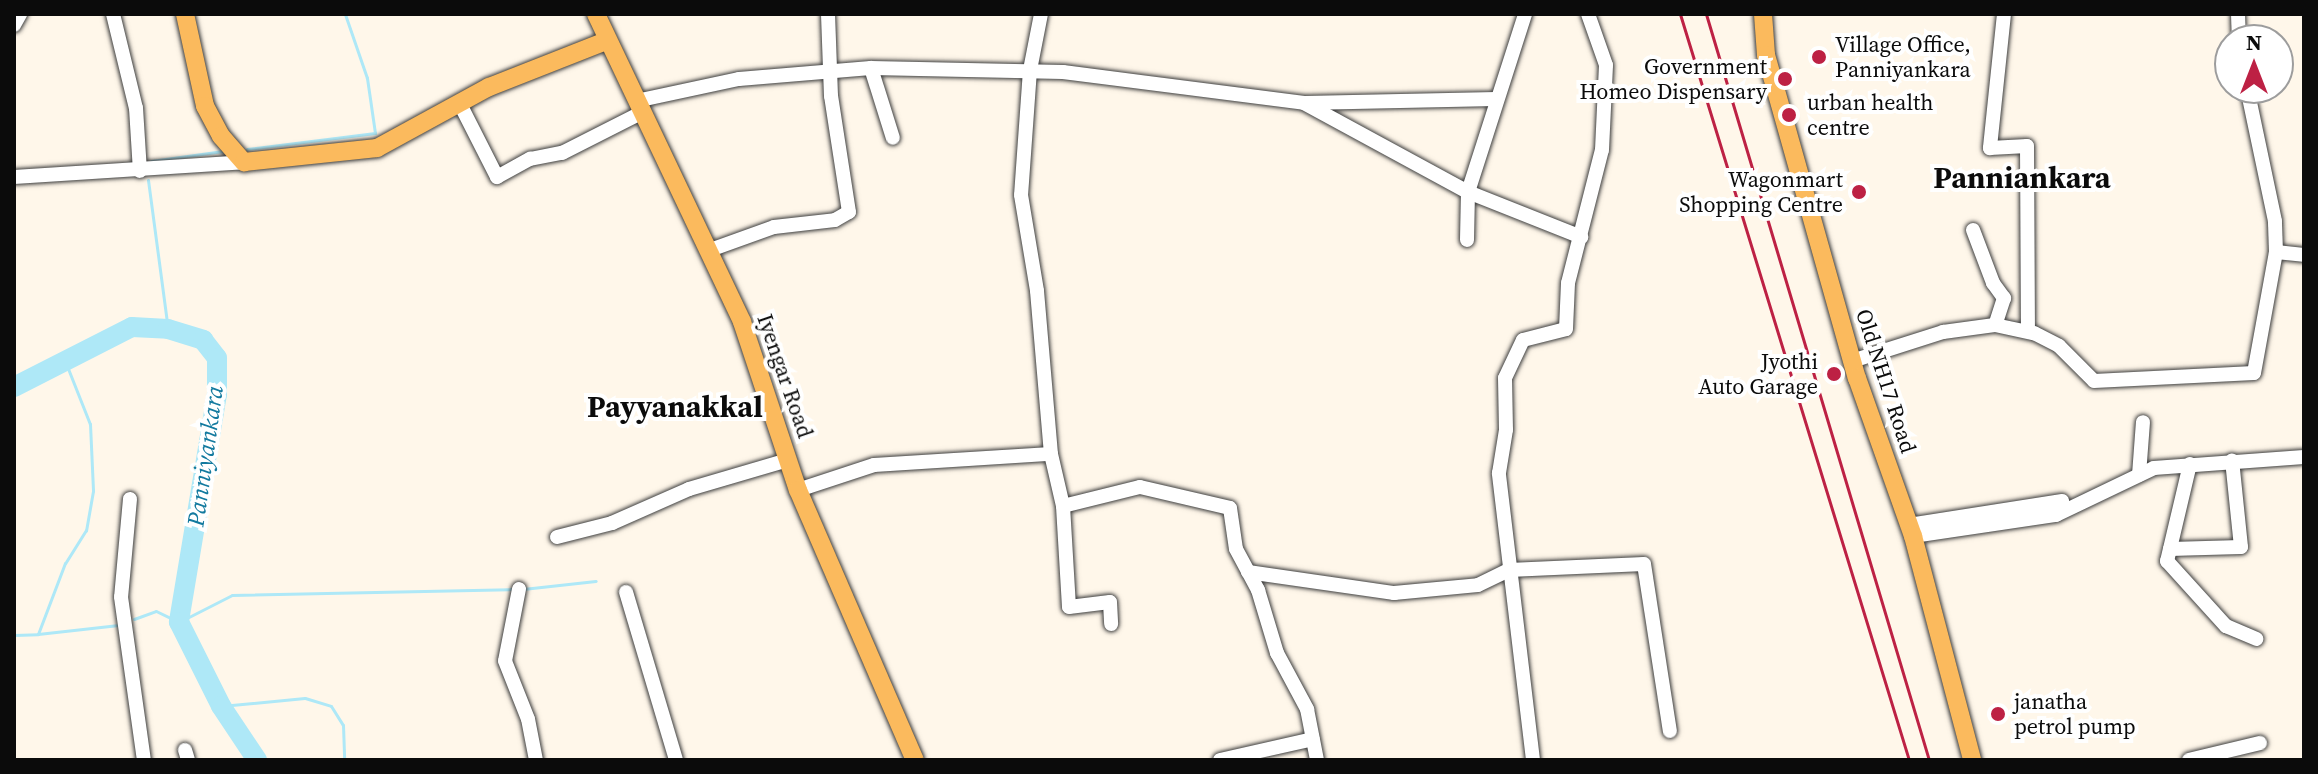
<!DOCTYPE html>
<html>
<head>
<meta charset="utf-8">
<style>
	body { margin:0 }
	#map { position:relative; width:2318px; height:774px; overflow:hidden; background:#fff7ea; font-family:"Source Serif 4",serif }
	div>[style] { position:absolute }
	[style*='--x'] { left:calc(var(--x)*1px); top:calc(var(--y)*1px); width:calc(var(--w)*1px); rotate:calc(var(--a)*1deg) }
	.stream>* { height:3px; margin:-1.5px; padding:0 1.5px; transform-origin:1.5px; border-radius:1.5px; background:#aee8f7 }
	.river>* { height:20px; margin:-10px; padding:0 10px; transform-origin:10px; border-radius:10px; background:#aee8f7 }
	.roads { filter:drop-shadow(0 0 2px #3e3e3e) drop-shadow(0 0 2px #3e3e3e) }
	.minor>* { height:14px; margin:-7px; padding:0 7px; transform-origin:7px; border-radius:7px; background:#fff }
	.major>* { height:18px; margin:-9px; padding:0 9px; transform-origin:9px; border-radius:9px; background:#fbba5d }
	.rail>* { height:3px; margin:-1.5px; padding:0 1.5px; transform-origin:1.5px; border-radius:1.5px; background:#bd2144 }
	.dots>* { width:22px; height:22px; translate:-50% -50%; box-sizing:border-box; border:4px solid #fff; border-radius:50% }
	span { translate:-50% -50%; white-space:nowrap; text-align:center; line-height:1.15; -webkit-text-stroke:8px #fff; paint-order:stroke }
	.poi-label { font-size:22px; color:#0b0b0b }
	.left { translate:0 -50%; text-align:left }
	.right { translate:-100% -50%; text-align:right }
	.street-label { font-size:22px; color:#0b0b0b }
	.water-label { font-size:24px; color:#137a9f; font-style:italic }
	.district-label { font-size:30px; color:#0b0b0b; font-weight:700 }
	.frame { position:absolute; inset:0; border:16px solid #0b0b0b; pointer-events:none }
	.north { position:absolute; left:2214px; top:24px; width:80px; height:80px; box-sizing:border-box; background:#fff; border:2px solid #9d9d9d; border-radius:50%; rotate:0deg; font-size:22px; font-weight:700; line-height:32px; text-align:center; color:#0b0b0b }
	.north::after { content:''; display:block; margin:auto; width:28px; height:36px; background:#bd2144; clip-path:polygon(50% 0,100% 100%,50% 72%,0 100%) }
</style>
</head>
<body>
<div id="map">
	<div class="stream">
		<i style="--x:247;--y:149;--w:129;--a:-7.1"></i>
		<i style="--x:375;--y:133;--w:56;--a:-98.3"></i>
		<i style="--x:367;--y:78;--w:68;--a:-109"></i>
		<i style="--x:151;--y:161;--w:73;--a:-7.9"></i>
		<i style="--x:148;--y:180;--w:150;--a:82.4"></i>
		<i style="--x:65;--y:361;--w:68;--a:68.4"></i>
		<i style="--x:90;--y:424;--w:67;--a:87.4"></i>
		<i style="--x:93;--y:491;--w:40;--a:100"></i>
		<i style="--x:86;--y:530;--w:39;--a:122"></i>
		<i style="--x:65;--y:563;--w:76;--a:110.8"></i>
		<i style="--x:38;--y:634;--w:81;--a:-6.4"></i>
		<i style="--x:523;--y:589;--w:73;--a:-6.3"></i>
		<i style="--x:134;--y:619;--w:23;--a:-20"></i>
		<i style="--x:156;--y:611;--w:25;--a:26"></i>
		<i style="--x:179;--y:622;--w:59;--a:-27"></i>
		<i style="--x:232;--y:595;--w:283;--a:-1.2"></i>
		<i style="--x:14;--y:635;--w:24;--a:-2"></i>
		<i style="--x:221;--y:706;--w:84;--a:-5.4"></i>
		<i style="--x:305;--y:698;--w:27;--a:17"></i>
		<i style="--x:331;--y:706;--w:22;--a:58"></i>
		<i style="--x:343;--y:725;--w:35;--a:88"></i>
	</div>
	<div class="river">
		<i style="--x:14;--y:387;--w:132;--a:-27"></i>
		<i style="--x:132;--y:327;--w:36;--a:3"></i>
		<i style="--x:168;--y:329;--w:37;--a:17"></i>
		<i style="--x:203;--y:340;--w:23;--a:52"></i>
		<i style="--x:217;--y:358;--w:36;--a:90"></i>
		<i style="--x:217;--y:394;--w:231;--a:99.5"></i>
		<i style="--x:179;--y:622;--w:94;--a:63.4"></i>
		<i style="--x:221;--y:706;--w:65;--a:56.3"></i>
	</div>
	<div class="roads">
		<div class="minor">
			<i style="--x:113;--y:14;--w:97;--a:76.3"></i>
			<i style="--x:136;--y:108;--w:63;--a:86.4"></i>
			<i style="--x:1041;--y:14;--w:57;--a:101.1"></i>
			<i style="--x:1030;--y:70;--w:125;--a:94.1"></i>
			<i style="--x:1021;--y:195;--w:97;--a:80.5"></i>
			<i style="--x:1037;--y:291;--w:164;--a:85.1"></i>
			<i style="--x:2004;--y:14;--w:135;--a:96"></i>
			<i style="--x:1990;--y:148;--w:37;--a:-3"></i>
			<i style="--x:2027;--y:146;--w:185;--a:89.7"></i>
			<i style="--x:2238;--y:14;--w:26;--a:88"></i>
			<i style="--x:14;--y:25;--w:13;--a:-61"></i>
			<i style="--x:871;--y:68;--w:73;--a:72.6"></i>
			<i style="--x:636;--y:101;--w:105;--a:-12.1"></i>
			<i style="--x:739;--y:79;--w:132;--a:-4.8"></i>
			<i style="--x:871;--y:68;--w:192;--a:1.2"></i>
			<i style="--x:1063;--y:72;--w:243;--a:7.3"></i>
			<i style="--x:1304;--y:103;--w:187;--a:28.5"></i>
			<i style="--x:1468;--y:192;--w:122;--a:21.7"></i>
			<i style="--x:1305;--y:103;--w:191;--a:-1.2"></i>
			<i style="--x:460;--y:104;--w:82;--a:63.1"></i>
			<i style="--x:497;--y:177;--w:38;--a:-29"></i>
			<i style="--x:530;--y:159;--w:33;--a:-11"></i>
			<i style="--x:562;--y:153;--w:89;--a:-26.9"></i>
			<i style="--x:14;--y:177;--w:230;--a:-3.7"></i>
			<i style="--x:1973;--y:230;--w:57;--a:69.3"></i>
			<i style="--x:1993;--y:283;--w:19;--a:54"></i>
			<i style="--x:2004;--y:298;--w:28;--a:108"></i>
			<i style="--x:1467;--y:240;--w:48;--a:-88.8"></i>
			<i style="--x:1468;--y:192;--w:187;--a:-72.2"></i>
			<i style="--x:710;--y:250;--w:68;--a:-19.8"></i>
			<i style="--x:774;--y:227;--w:61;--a:-6.5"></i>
			<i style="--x:835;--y:220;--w:16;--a:-30"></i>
			<i style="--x:849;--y:212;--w:117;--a:-98.8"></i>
			<i style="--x:831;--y:96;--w:82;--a:-92.1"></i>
			<i style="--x:2276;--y:252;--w:28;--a:6"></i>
			<i style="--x:1852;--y:361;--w:96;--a:-17.7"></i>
			<i style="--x:1943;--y:332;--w:52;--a:-7.7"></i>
			<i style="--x:1995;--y:325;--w:40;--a:12"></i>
			<i style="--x:2034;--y:333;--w:28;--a:27"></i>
			<i style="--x:2059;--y:346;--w:49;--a:45"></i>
			<i style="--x:2094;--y:381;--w:160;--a:-2.9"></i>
			<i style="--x:2254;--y:373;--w:123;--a:-79.7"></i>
			<i style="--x:2276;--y:252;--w:31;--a:-92"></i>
			<i style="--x:2275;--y:221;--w:136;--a:-101.9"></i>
			<i style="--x:2190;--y:464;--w:100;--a:103.3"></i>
			<i style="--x:2167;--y:561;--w:88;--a:47.8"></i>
			<i style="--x:2226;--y:626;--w:33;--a:23"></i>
			<i style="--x:2139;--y:475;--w:53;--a:-85.7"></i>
			<i style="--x:798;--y:490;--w:80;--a:-18.2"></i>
			<i style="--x:874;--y:465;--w:177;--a:-3.6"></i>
			<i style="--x:1051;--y:454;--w:53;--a:77"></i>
			<i style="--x:1063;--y:506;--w:79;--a:-13.9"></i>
			<i style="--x:1140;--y:487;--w:92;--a:13.1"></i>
			<i style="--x:1230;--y:508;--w:41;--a:81.7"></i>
			<i style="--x:1236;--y:549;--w:47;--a:61.8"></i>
			<i style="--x:1258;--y:590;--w:66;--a:73.2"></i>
			<i style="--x:1277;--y:653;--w:64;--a:61.8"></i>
			<i style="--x:1307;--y:709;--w:52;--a:78.9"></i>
			<i style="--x:130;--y:499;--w:98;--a:95.2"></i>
			<i style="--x:121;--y:597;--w:165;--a:82"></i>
			<i style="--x:1063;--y:506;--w:101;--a:86.6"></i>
			<i style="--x:1069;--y:607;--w:41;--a:-7"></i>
			<i style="--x:1110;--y:602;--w:22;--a:87"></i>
			<i style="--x:1909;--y:525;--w:155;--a:-8.9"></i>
			<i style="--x:1913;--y:536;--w:145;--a:-8.4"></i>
			<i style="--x:2056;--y:515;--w:109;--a:-25.6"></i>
			<i style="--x:2154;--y:468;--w:150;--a:-4.2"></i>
			<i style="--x:557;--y:537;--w:57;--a:-14.3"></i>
			<i style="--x:612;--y:523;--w:84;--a:-23.8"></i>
			<i style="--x:689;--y:489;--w:103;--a:-16.3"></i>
			<i style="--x:2170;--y:549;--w:71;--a:-1.6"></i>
			<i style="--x:2241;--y:547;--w:87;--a:-95.9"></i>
			<i style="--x:1248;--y:572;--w:148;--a:8.2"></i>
			<i style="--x:1394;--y:593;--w:84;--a:-5.4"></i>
			<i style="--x:1478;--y:585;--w:34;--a:-26"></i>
			<i style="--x:1509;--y:570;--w:135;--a:-2.5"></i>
			<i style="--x:1644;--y:564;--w:169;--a:81.2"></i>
			<i style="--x:519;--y:589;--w:73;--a:101"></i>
			<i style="--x:505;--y:661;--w:62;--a:68.4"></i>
			<i style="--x:528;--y:719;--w:42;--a:79"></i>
			<i style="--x:626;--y:592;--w:175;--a:73.4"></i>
			<i style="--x:185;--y:750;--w:10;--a:73"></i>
			<i style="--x:1220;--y:760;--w:95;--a:-12.7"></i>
			<i style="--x:1533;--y:760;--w:289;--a:-96.8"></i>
			<i style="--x:1499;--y:473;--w:44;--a:-80.8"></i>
			<i style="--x:1506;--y:430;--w:52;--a:-91.1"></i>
			<i style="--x:1505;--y:378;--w:42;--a:-64.7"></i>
			<i style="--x:1523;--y:340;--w:44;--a:-14.3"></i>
			<i style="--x:1566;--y:329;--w:46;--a:-87.5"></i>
			<i style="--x:1568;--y:283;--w:137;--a:-75.7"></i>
			<i style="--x:1602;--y:150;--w:85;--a:-87.3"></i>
			<i style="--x:1606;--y:65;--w:54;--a:-109.4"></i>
			<i style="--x:2189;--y:760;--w:73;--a:-13.5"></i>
		</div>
		<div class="major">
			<i style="--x:185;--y:14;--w:94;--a:77.7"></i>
			<i style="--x:205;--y:106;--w:34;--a:62"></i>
			<i style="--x:221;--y:136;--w:35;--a:49"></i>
			<i style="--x:244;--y:162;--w:134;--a:-6"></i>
			<i style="--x:377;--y:148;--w:128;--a:-28.6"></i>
			<i style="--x:489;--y:87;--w:126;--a:-21.5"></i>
			<i style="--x:596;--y:14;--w:341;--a:64.6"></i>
			<i style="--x:742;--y:322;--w:177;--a:71.6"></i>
			<i style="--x:798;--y:490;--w:294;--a:66.6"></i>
			<i style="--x:1763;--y:14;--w:41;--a:85.8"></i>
			<i style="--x:1766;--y:55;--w:336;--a:74.3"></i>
			<i style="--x:1857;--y:378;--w:168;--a:70.5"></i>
			<i style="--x:1913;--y:536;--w:232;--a:75.2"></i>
		</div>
	</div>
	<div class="rail">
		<i style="--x:1680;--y:14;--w:780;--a:72.94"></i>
		<i style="--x:1706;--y:14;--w:779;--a:73.36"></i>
	</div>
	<div class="dots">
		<i style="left:1819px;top:57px;background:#bd2144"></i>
		<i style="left:1785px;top:79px;background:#bd2144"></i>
		<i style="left:1789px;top:115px;background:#bd2144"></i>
		<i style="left:1859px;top:192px;background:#bd2144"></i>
		<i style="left:1834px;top:374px;background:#bd2144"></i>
		<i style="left:1998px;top:714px;background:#bd2144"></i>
	</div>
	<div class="poi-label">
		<span class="left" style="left:1835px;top:57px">Village Office,<br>Panniyankara</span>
		<span class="right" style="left:1767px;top:79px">Government<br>Homeo Dispensary</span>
		<span class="left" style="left:1807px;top:115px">urban health<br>centre</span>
		<span class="right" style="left:1843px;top:192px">Wagonmart<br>Shopping Centre</span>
		<span class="right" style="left:1818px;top:374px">Jyothi<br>Auto Garage</span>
		<span class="left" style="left:2014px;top:714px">janatha<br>petrol pump</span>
	</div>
	<div class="street-label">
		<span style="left:785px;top:376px;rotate:71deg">Iyengar Road</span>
		<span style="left:1886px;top:381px;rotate:72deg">Old NH17 Road</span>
	</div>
	<div class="water-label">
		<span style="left:205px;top:456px;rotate:-82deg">Panniyankara</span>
	</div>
	<div class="district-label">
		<span style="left:2022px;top:178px">Panniankara</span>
		<span style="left:675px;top:407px">Payyanakkal</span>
	</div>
	<div class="frame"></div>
	<div class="north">N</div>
</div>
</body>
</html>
